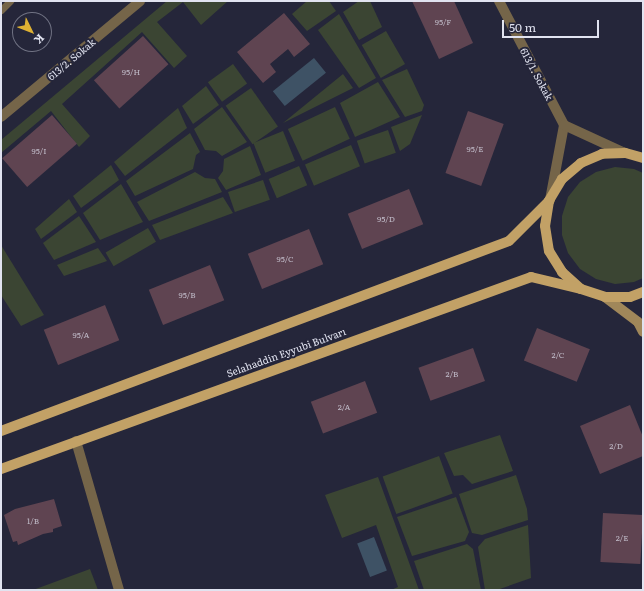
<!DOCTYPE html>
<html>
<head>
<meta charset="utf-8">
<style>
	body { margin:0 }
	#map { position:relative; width:644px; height:591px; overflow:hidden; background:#25263a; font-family:Literata,serif }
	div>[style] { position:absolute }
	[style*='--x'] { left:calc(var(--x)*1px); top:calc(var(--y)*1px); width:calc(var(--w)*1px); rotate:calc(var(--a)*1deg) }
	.green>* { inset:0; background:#3b4533; transform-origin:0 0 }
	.water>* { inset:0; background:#3e5265; transform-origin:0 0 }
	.building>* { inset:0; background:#5f4451; transform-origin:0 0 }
	.lane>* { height:7px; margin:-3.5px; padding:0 3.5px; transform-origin:3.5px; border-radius:3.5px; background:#756549 }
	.street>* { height:10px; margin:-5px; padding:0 5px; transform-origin:5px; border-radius:5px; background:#756549 }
	.secondary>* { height:10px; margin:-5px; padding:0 5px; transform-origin:5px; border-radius:5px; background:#a0875a }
	.primary>* { height:10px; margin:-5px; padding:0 5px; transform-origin:5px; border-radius:5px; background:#c2a166 }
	span { translate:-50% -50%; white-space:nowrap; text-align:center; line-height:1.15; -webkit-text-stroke:4px #25263a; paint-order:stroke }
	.number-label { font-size:8px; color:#c0bbc8 }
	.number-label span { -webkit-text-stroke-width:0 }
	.street-label { font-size:10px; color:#e1e3f0 }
	.frame { position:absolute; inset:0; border:2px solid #e1e3f0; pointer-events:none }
	.north { position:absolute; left:12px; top:12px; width:40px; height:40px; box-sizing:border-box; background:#25263a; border:1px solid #707283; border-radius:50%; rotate:133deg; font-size:11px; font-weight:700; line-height:16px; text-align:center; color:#e1e3f0 }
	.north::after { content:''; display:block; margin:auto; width:14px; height:18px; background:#deb133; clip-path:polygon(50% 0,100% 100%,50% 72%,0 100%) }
	.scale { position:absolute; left:502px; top:20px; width:97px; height:18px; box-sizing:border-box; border:2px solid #e1e3f0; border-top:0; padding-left:5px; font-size:12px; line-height:14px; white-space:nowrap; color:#e1e3f0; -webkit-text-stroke:3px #25263a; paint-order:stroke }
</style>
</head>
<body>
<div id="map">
	<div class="green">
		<i style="clip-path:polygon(167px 1px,228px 1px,201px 25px,183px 2px,157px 22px,187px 56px,174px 68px,142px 32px,62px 104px,90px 136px,79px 147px,51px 111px,1px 153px,1px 140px)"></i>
		<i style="clip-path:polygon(307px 1px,329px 1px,336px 11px,307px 31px,292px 14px)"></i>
		<i style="clip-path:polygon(359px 1px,370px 1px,382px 27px,359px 40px,343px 12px)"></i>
		<i style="clip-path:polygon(339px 14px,376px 78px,359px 88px,318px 30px)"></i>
		<i style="left:386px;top:31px;width:38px;height:28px;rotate:60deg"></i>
		<i style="left:233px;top:64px;width:24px;height:31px;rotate:54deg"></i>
		<i style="clip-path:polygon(407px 69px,424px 105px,422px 111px,405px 117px,382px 80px)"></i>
		<i style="clip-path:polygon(343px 74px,353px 88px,283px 123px)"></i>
		<i style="clip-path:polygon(378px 82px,400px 117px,355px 137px,340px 103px)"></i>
		<i style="clip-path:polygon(206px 86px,219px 105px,193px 124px,182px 106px)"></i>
		<i style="left:251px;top:88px;width:47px;height:31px;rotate:55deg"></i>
		<i style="clip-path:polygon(222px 107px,247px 142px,222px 156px,216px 151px,205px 150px,194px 129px)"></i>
		<i style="left:335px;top:107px;width:35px;height:52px;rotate:65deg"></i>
		<i style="clip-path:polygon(178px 108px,187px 128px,125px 176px,114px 162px)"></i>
		<i style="clip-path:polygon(422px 115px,410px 144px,400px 151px,391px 127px)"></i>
		<i style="left:388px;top:130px;width:24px;height:33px;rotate:71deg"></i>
		<i style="left:283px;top:131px;width:32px;height:32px;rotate:68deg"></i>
		<i style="clip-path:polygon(190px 133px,200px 152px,196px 155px,193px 169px,135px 196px,126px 181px)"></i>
		<i style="left:351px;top:145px;width:23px;height:50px;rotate:67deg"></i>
		<i style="clip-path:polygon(250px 146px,261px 175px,226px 190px,218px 178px,223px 171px,224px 159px)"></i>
		<i style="clip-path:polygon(111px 165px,119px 180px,81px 208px,73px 196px)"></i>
		<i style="left:299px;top:166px;width:21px;height:33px;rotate:67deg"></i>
		<i style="clip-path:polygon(615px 167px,634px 169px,643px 173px,643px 278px,634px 282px,615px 284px,596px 279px,580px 269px,568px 253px,562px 235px,562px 216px,568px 197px,580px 182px,596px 172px)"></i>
		<i style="clip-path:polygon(195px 172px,205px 178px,215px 179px,222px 192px,149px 221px,137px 202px)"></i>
		<i style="left:263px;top:180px;width:21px;height:37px;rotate:71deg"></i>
		<i style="clip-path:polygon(121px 184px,143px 222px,100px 240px,83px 213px)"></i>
		<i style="clip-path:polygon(223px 197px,233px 213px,160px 240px,152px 225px)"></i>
		<i style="clip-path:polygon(69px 199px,77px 212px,41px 239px,35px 229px)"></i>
		<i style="clip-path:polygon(79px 216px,96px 242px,54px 260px,43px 243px)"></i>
		<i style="left:148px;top:228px;width:16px;height:49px;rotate:60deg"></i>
		<i style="clip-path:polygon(1px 245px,44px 315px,21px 326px,1px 295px)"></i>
		<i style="clip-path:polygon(98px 248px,107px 261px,64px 276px,57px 265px)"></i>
		<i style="clip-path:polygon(500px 435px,513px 471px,472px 484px,463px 475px,454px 476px,444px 453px)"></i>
		<i style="left:439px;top:456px;width:40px;height:60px;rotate:70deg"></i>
		<i style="clip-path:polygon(516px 475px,527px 509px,528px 520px,482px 535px,472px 533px,459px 494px)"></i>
		<i style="clip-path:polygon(378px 477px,419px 590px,391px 590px,398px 587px,376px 525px,342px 538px,325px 495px)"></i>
		<i style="clip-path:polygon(456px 497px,469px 532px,465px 541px,412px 556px,397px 517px)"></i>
		<i style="clip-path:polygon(528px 525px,531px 578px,497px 590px,485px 590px,478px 547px,485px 539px)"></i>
		<i style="clip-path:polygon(467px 544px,473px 549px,481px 590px,424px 590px,414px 561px)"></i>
		<i style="clip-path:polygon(90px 569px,98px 590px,33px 590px)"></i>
	</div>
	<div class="water">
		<i style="left:314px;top:58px;width:19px;height:53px;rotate:51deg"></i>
		<i style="left:374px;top:537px;width:36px;height:18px;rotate:69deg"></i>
	</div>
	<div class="building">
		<i style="clip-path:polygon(412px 1px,454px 1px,473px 43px,439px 59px)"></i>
		<i style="clip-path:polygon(284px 13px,310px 44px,294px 57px,288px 49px,270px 64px,276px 72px,263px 83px,237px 52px)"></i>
		<i style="left:143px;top:36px;width:38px;height:66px;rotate:48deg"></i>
		<i style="left:468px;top:111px;width:38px;height:66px;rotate:20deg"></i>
		<i style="left:52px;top:115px;width:38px;height:66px;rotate:49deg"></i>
		<i style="left:409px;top:189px;width:38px;height:66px;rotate:68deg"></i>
		<i style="left:309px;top:229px;width:38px;height:66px;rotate:68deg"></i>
		<i style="left:210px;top:265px;width:38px;height:66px;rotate:68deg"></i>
		<i style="left:105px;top:305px;width:38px;height:66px;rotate:68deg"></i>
		<i style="left:537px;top:328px;width:57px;height:35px;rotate:22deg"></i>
		<i style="left:473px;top:348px;width:35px;height:58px;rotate:70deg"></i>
		<i style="left:365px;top:381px;width:34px;height:58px;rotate:69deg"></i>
		<i style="clip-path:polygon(630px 405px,643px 437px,643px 456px,600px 474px,580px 426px)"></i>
		<i style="clip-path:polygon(54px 499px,62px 526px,53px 529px,53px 532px,43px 534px,18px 545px,17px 541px,13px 542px,4px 515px,15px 509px)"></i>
		<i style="left:603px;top:513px;width:40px;height:49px;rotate:3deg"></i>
	</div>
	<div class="lane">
		<i style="--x:1;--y:10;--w:13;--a:-45"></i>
	</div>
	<div class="street">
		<i style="--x:499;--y:1;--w:140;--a:62.3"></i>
		<i style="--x:1;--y:117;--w:181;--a:-39.8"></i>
		<i style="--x:550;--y:200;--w:76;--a:-79.4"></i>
		<i style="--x:564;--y:125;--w:67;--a:24.7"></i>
		<i style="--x:76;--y:441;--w:155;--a:73.9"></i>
	</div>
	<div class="secondary">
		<i style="--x:605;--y:297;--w:41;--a:37.1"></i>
		<i style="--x:638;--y:322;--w:11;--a:63"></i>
	</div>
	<div class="primary">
		<i style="--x:643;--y:158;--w:19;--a:-164"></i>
		<i style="--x:625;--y:153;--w:23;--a:178"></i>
		<i style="--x:602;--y:154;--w:23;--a:157"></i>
		<i style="--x:581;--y:163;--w:25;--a:140"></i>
		<i style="--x:562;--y:179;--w:26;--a:121"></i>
		<i style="--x:549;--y:201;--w:25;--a:99"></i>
		<i style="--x:545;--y:226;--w:25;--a:81"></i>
		<i style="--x:549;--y:251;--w:25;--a:58"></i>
		<i style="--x:562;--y:272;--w:25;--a:42"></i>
		<i style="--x:581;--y:289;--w:25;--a:18"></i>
		<i style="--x:605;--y:297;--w:25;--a:0"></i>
		<i style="--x:630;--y:297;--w:14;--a:-21"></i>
		<i style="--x:1;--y:431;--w:542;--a:-20.51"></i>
		<i style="--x:509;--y:241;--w:57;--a:-45"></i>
		<i style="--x:1;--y:469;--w:564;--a:-19.91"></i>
		<i style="--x:531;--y:277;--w:51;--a:13.5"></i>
	</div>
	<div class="number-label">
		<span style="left:443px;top:22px">95/F</span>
		<span style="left:131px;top:72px">95/H</span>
		<span style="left:475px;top:149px">95/E</span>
		<span style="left:39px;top:151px">95/I</span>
		<span style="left:386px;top:219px">95/D</span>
		<span style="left:285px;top:259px">95/C</span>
		<span style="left:187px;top:295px">95/B</span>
		<span style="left:81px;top:335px">95/A</span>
		<span style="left:558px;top:355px">2/C</span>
		<span style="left:452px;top:374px">2/B</span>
		<span style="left:344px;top:407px">2/A</span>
		<span style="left:616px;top:446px">2/D</span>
		<span style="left:33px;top:521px">1/B</span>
		<span style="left:622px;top:538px">2/E</span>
	</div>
	<div class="street-label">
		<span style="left:71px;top:59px;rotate:-40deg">613/2. Sokak</span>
		<span style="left:537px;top:74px;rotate:62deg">613/1. Sokak</span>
		<span style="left:286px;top:352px;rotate:-20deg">Selahaddin Eyyubi Bulvarı</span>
	</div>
	<div class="frame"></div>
	<div class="north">K</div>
	<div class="scale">50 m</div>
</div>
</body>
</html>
